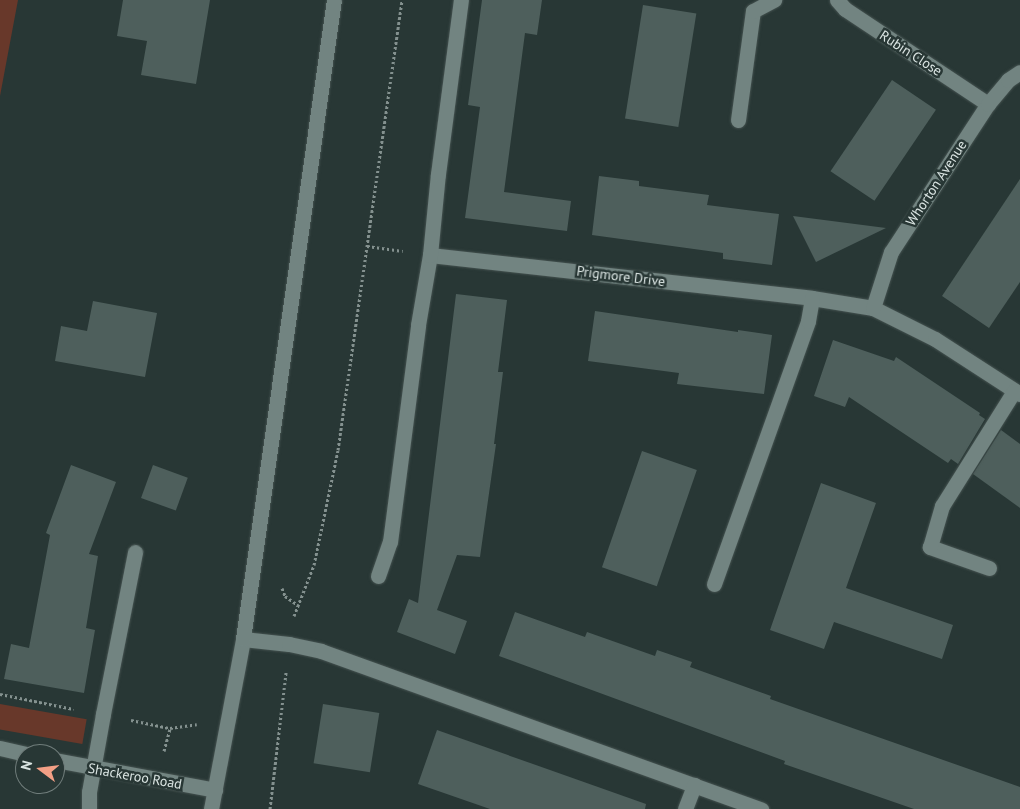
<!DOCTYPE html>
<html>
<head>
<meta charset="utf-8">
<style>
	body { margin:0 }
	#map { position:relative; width:1020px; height:809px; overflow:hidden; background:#283735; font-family:"PT Sans",sans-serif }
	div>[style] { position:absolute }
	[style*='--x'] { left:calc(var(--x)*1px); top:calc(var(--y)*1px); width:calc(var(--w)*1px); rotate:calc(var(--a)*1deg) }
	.green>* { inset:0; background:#68382a; transform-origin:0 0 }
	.building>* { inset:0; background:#4e5f5c; transform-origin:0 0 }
	.path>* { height:3px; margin-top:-1.5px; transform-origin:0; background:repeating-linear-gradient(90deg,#84918f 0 2.5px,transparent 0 5px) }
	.roads { filter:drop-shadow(0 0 1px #455250) drop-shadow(0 0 1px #455250) }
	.minor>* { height:15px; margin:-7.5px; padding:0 7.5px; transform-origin:7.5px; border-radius:7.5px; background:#728481 }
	span { translate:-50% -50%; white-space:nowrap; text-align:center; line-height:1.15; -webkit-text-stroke:5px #283735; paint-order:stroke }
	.street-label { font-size:14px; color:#dbe5e3 }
	.north { position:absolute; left:15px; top:744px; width:50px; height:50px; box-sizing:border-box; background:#283735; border:1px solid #707d7b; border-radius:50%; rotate:285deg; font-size:14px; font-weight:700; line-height:20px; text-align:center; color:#dbe5e3 }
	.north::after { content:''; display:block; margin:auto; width:18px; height:22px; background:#f39f85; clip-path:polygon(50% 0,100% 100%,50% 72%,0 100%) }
</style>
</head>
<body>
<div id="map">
	<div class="green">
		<i style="clip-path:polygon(0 0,18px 0,0 96px)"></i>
		<i style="left:0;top:704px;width:88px;height:25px;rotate:10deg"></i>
	</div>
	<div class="building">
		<i style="clip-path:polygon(123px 0,210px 0,196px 84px,141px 75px,147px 41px,117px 36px)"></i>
		<i style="clip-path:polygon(482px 0,542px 0,537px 35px,525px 33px,504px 192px,571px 201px,567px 231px,465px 218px,480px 107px,468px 105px)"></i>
		<i style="left:643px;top:5px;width:54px;height:115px;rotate:9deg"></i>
		<i style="left:892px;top:80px;width:53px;height:110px;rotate:34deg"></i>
		<i style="clip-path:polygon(599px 176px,639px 181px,639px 186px,709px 195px,707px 205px,779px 214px,772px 265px,723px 259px,723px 253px,592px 235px)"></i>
		<i style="clip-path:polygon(1020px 179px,1020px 282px,989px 328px,942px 296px)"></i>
		<i style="clip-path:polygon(793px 216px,886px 228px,816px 262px)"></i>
		<i style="clip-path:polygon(456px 294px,507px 300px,498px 372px,503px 372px,494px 444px,496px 444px,480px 557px,457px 555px,437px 610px,467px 621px,455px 654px,397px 632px,409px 599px,418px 603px)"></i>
		<i style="clip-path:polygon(93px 301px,157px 313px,145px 377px,55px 361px,61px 326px,87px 331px)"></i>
		<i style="clip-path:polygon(595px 311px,738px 332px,738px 330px,772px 335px,764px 394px,677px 384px,679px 373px,588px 361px)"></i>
		<i style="clip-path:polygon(833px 340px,894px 361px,896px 357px,980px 413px,979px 415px,985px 419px,958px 464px,951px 459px,948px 463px,849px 397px,845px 407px,814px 396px)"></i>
		<i style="clip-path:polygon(1001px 430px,1020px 444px,1020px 508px,973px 474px)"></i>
		<i style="left:642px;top:451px;width:58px;height:123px;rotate:19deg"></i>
		<i style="clip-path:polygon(71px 465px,116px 482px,89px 554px,98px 556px,86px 628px,95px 630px,84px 693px,4px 679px,11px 644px,29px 648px,50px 535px,46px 533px)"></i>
		<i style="left:153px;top:465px;width:37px;height:35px;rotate:20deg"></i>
		<i style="clip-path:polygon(821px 483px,876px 503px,846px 588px,953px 625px,942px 659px,834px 622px,824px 649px,770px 630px)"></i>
		<i style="clip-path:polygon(515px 612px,585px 637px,587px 632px,655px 656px,657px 650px,692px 662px,690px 667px,771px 696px,770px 699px,1020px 787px,1020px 809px,914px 809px,784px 764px,785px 761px,499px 656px)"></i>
		<i style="left:323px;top:704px;width:57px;height:60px;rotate:9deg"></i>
		<i style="clip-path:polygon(437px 730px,646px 804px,645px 809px,490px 809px,418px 784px)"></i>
	</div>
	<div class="path">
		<i style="--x:367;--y:246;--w:36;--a:8"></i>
		<i style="--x:282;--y:588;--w:9;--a:69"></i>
		<i style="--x:285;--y:596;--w:16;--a:35"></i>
		<i style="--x:294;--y:616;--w:55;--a:-68.6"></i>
		<i style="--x:314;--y:565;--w:117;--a:-78.2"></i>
		<i style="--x:338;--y:450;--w:455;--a:-81.9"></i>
		<i style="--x:0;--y:694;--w:75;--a:11.6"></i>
		<i style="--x:131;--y:720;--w:40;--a:12"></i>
		<i style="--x:164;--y:751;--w:24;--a:-75"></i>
		<i style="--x:170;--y:728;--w:27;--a:-8"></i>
		<i style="--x:270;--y:809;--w:138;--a:-83.3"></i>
	</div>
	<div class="roads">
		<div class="minor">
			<i style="--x:837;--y:0;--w:12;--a:48"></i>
			<i style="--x:845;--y:9;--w:172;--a:33.6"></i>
			<i style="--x:738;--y:120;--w:110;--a:-82.2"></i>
			<i style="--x:753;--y:11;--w:24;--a:-28"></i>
			<i style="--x:430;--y:255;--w:384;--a:6.4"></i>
			<i style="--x:812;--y:298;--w:62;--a:9.3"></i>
			<i style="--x:873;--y:308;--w:69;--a:26.6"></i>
			<i style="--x:935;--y:339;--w:101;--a:32.9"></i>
			<i style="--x:873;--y:308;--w:59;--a:-72.2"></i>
			<i style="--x:891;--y:252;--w:177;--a:-56.8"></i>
			<i style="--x:988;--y:104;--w:31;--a:-50"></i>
			<i style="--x:1008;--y:80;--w:14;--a:-34"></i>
			<i style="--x:989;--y:568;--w:63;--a:-160.4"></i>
			<i style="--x:930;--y:547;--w:43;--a:-73.7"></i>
			<i style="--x:942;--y:506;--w:136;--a:-57.9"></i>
			<i style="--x:378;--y:576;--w:36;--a:-71"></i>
			<i style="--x:390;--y:542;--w:219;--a:-82.6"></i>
			<i style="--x:418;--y:325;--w:71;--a:-80.3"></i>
			<i style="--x:430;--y:255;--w:81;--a:-84.4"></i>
			<i style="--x:438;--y:174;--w:176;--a:-82.5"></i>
			<i style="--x:714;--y:584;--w:279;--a:-70.3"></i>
			<i style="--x:808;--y:321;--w:23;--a:-80"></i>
			<i style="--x:243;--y:639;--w:46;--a:6.2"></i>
			<i style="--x:289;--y:644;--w:33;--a:12"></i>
			<i style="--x:321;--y:651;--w:468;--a:19.8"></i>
			<i style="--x:0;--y:748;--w:27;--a:13"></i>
			<i style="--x:55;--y:760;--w:163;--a:10.6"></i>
			<i style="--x:89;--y:809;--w:17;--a:-90"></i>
			<i style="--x:89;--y:792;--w:79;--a:-79.8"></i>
			<i style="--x:103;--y:714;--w:165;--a:-78.8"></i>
			<i style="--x:211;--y:809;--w:173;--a:-79.3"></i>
			<i style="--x:243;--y:639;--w:645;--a:-81.9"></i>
			<i style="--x:685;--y:809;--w:26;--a:-69"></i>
		</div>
	</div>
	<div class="street-label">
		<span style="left:911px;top:53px;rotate:33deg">Rubin Close</span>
		<span style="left:936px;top:183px;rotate:-57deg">Whorton Avenue</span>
		<span style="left:621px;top:276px;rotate:7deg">Prigmore Drive</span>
		<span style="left:135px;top:776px;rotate:10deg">Shackeroo Road</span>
	</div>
	<div class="north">N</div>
</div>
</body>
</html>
